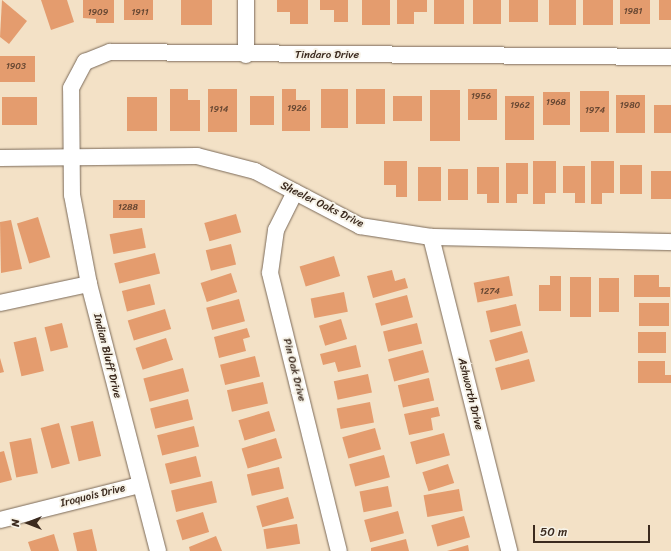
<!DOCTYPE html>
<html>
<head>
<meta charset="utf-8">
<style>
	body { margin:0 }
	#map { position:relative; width:671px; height:551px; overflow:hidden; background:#f3e1c6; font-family:Sriracha,sans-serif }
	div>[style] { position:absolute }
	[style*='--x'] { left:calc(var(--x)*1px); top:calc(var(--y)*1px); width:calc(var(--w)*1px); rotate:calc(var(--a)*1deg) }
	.building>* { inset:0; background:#e49c6e; transform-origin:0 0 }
	.roads { filter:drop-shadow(0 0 1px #7b6a59) drop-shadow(0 0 1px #7b6a59) }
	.minor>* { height:16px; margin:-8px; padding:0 8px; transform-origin:8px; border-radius:8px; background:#fff }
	span { translate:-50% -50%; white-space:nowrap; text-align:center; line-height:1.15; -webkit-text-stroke:4px #f7f3e8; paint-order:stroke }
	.number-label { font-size:9px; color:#654632 }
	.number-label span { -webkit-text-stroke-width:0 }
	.street-label { font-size:11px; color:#3b2a1e }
	.north { position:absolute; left:8px; top:503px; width:40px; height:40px; -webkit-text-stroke:3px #f7f3e8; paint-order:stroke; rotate:270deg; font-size:11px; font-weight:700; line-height:16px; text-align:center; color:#3b2a1e }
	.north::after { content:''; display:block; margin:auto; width:14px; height:18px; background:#3b2a1e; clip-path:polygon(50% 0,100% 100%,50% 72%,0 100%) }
	.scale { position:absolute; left:533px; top:525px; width:117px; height:18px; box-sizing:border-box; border:2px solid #3b2a1e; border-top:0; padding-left:5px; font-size:12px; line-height:14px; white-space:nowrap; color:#3b2a1e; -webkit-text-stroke:3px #f7f3e8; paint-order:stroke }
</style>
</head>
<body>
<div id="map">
	<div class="building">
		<i style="clip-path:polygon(2px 0,27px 21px,9px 44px,0 37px)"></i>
		<i style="clip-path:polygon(41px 0,67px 0,74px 22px,51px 30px)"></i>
		<i style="clip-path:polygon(83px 0,114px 0,114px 23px,96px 23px,96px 19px,83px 18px)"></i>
		<i style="left:124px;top:0;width:29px;height:20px"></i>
		<i style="left:181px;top:0;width:31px;height:25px"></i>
		<i style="clip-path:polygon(277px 0,308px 0,308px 24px,290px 24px,290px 12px,277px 12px)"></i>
		<i style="clip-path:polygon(320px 0,348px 0,348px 22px,334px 22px,334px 10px,320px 10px)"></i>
		<i style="left:362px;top:0;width:28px;height:25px"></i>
		<i style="clip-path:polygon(397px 0,427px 0,427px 12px,414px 12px,414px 24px,397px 24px)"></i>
		<i style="left:434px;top:0;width:30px;height:24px"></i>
		<i style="left:473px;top:0;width:28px;height:24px"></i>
		<i style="left:509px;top:0;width:29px;height:22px"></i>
		<i style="left:549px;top:0;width:27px;height:25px"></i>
		<i style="left:583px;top:0;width:30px;height:25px"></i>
		<i style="left:620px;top:0;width:30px;height:24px"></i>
		<i style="left:659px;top:0;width:12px;height:20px"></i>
		<i style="left:0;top:56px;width:35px;height:26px"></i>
		<i style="clip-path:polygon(170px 89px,188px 89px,188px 100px,200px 100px,200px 131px,170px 131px)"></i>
		<i style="left:208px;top:89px;width:29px;height:43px"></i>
		<i style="clip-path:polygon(282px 89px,296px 89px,296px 100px,310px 100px,310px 131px,282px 131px)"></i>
		<i style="left:321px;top:89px;width:27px;height:39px"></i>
		<i style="left:356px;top:89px;width:29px;height:35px"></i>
		<i style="left:468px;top:89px;width:29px;height:31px"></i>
		<i style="left:430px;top:90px;width:30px;height:51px"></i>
		<i style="left:580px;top:91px;width:29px;height:41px"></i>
		<i style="left:543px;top:92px;width:27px;height:33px"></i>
		<i style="left:616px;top:95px;width:29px;height:38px"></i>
		<i style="left:250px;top:96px;width:24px;height:29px"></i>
		<i style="left:393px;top:96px;width:29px;height:25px"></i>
		<i style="left:505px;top:96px;width:29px;height:44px"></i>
		<i style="left:2px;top:97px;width:35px;height:28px"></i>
		<i style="left:127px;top:97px;width:30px;height:34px"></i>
		<i style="left:654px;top:105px;width:17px;height:28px"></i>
		<i style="clip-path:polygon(384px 161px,407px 161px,407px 197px,396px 197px,396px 185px,384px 185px)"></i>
		<i style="clip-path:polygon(533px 161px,556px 161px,556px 193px,545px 193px,545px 204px,533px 204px)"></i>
		<i style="clip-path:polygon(591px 161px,614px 161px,614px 193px,602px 193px,602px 204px,591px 204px)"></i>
		<i style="clip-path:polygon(506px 163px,528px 163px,528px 194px,517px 194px,517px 203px,506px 203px)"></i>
		<i style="left:620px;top:165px;width:22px;height:29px"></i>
		<i style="clip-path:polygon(563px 166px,585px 166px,585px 203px,575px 203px,575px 193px,563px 193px)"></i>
		<i style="left:418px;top:167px;width:23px;height:34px"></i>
		<i style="clip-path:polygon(477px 167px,499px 167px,499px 203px,487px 203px,487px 194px,477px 194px)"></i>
		<i style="left:448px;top:169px;width:20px;height:31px"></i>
		<i style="left:651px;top:171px;width:20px;height:28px"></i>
		<i style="left:113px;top:200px;width:32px;height:18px"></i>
		<i style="left:236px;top:214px;width:19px;height:33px;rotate:74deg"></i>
		<i style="left:38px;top:217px;width:42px;height:22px;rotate:73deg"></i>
		<i style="clip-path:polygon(11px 220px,22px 269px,1px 273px,0 222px)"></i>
		<i style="left:142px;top:228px;width:20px;height:33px;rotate:79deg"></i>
		<i style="left:231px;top:244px;width:21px;height:26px;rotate:76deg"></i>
		<i style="left:155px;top:253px;width:21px;height:42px;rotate:76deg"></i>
		<i style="left:334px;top:256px;width:21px;height:36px;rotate:73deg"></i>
		<i style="clip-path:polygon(392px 270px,395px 281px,405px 278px,408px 288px,373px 298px,367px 276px)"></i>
		<i style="left:231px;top:273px;width:20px;height:32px;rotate:72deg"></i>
		<i style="clip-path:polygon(634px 275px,659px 275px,659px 287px,670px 287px,670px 297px,634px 297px)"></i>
		<i style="left:509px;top:276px;width:20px;height:36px;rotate:79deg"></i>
		<i style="clip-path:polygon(550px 276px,561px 276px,561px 311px,539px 311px,539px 285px,550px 285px)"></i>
		<i style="left:570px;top:277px;width:21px;height:40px"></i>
		<i style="left:599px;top:278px;width:20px;height:34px"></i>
		<i style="left:150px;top:284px;width:21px;height:29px;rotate:76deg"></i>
		<i style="left:344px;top:292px;width:20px;height:34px;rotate:79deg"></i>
		<i style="left:407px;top:295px;width:23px;height:33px;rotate:75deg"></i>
		<i style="left:239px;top:299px;width:23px;height:34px;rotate:75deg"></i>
		<i style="left:639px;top:303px;width:30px;height:23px"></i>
		<i style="left:516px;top:304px;width:22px;height:31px;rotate:77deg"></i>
		<i style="left:165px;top:309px;width:21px;height:39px;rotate:73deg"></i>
		<i style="left:341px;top:319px;width:21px;height:23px;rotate:73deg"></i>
		<i style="left:62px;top:323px;width:25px;height:18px;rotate:76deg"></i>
		<i style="left:417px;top:323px;width:21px;height:35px;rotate:76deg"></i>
		<i style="clip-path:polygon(247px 328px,250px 337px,243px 339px,246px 351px,219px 358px,214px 337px)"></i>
		<i style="left:522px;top:331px;width:22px;height:34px;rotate:74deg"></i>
		<i style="left:638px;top:332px;width:28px;height:21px"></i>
		<i style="left:36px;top:337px;width:35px;height:23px;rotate:77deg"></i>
		<i style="left:166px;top:338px;width:23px;height:32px;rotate:72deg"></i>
		<i style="clip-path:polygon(356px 345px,361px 367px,338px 372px,335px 362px,323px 365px,320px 354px)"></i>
		<i style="left:423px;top:350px;width:23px;height:36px;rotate:75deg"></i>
		<i style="left:255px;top:356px;width:21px;height:36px;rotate:76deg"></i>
		<i style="clip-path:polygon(0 358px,4px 372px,0 373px)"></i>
		<i style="left:529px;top:359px;width:23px;height:35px;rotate:75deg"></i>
		<i style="clip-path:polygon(638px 361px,665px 361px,665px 375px,671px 375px,671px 383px,638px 383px)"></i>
		<i style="left:183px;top:368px;width:24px;height:41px;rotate:75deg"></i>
		<i style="left:368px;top:374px;width:19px;height:35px;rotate:78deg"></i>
		<i style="left:429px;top:378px;width:23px;height:32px;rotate:77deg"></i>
		<i style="left:263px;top:382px;width:22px;height:37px;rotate:77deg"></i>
		<i style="left:188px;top:399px;width:21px;height:39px;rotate:76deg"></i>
		<i style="left:370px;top:402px;width:21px;height:34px;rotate:79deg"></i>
		<i style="clip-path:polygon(438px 407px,440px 416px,431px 418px,433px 430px,409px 435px,404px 414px)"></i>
		<i style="left:269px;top:411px;width:21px;height:32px;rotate:73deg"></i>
		<i style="left:93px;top:421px;width:36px;height:23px;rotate:77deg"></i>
		<i style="left:59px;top:423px;width:42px;height:19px;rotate:75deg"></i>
		<i style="left:194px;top:426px;width:21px;height:38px;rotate:76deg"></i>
		<i style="left:375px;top:428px;width:22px;height:34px;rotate:74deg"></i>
		<i style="left:444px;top:433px;width:23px;height:35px;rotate:75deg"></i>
		<i style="left:31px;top:438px;width:36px;height:22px;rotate:79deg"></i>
		<i style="left:276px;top:438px;width:21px;height:36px;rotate:73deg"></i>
		<i style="clip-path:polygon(4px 451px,12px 480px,0 483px,0 452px)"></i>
		<i style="left:384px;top:455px;width:23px;height:36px;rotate:75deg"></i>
		<i style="left:196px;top:456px;width:21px;height:32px;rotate:76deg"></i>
		<i style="left:448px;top:464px;width:20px;height:27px;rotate:72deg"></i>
		<i style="left:279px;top:467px;width:22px;height:33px;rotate:77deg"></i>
		<i style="left:212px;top:481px;width:22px;height:42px;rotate:77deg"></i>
		<i style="left:388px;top:486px;width:21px;height:29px;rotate:79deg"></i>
		<i style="left:459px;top:489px;width:22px;height:36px;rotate:80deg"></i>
		<i style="left:288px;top:497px;width:22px;height:33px;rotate:74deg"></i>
		<i style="left:398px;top:511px;width:23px;height:35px;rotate:75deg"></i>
		<i style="left:203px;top:512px;width:21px;height:28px;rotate:73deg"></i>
		<i style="left:464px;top:516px;width:22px;height:34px;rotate:74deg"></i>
		<i style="left:297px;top:524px;width:20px;height:34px;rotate:81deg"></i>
		<i style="clip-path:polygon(92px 529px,97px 551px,77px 551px,73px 533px)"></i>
		<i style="clip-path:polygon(54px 534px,59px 551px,31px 551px,28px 542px)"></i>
		<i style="clip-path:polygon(216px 536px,222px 551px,190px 551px,189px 547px)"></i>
		<i style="clip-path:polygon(406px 539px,409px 551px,371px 551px,371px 548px)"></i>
		<i style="clip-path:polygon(468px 545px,469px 551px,447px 551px)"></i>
	</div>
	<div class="roads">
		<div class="minor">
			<i style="--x:246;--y:55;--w:55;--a:-90"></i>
			<i style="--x:0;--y:158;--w:197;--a:-0.6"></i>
			<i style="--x:197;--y:156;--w:60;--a:14.5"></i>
			<i style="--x:255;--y:171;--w:119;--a:27.6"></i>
			<i style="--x:360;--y:226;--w:72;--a:8.8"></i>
			<i style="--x:431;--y:237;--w:240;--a:1.2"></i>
			<i style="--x:295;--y:192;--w:42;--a:116.6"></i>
			<i style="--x:276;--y:230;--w:43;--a:97.9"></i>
			<i style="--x:270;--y:273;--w:286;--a:76.1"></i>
			<i style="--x:431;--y:237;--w:324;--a:76"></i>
			<i style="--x:0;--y:303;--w:91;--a:-12.1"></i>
			<i style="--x:0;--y:520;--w:143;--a:-14.1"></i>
			<i style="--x:158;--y:551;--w:276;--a:-104.5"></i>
			<i style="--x:89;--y:284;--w:91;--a:-100.8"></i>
			<i style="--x:72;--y:195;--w:107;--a:-90.5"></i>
			<i style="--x:71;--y:88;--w:30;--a:-62"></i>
			<i style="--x:85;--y:62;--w:27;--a:-22"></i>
			<i style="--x:110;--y:52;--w:561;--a:0.51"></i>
		</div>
	</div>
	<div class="number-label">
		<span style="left:633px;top:11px">1981</span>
		<span style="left:98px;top:12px">1909</span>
		<span style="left:140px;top:12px">1911</span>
		<span style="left:16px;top:66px">1903</span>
		<span style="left:481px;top:96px">1956</span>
		<span style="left:556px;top:102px">1968</span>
		<span style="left:520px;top:105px">1962</span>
		<span style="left:630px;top:105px">1980</span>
		<span style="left:297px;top:108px">1926</span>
		<span style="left:219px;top:109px">1914</span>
		<span style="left:595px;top:110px">1974</span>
		<span style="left:128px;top:207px">1288</span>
		<span style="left:490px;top:291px">1274</span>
	</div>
	<div class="street-label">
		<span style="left:327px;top:55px">Tindaro Drive</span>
		<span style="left:322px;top:205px;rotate:26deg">Sheeler Oaks Drive</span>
		<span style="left:107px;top:356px;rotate:76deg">Indian Bluff Drive</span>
		<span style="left:294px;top:370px;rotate:76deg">Pin Oak Drive</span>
		<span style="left:470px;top:394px;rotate:76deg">Ashworth Drive</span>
		<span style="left:93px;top:496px;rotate:-14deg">Iroquois Drive</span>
	</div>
	<div class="north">N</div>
	<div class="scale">50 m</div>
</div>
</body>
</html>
